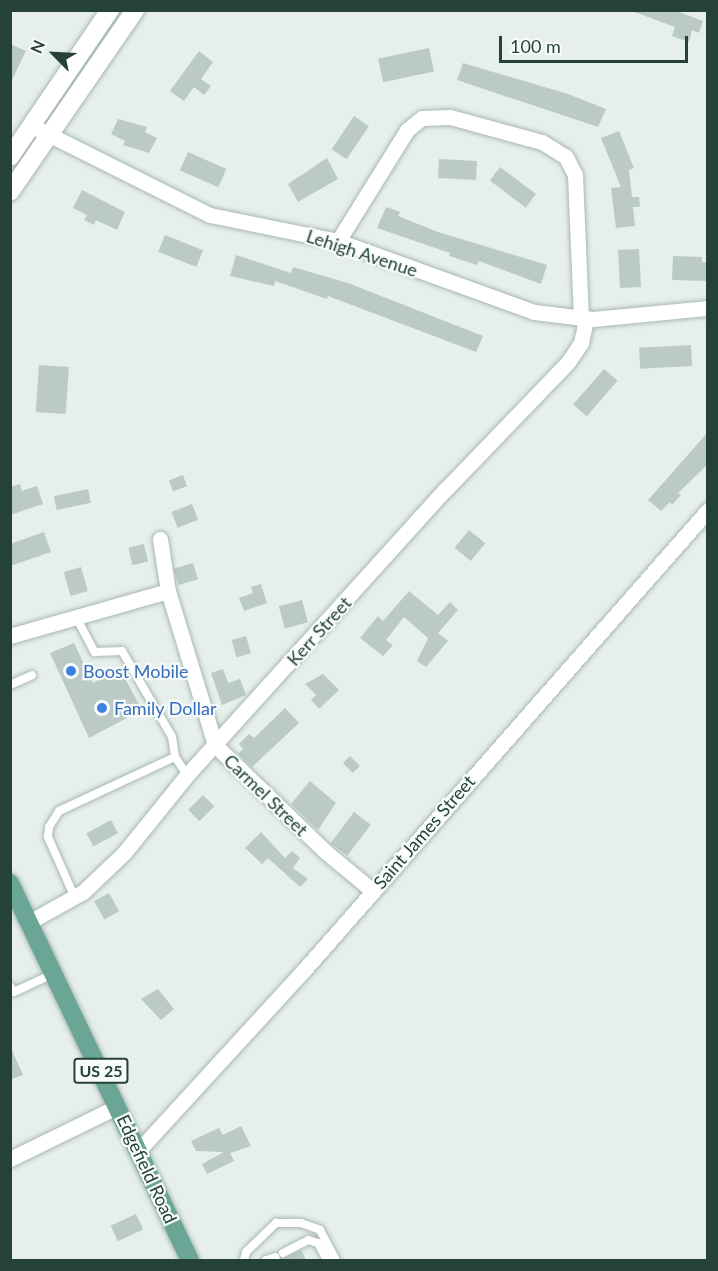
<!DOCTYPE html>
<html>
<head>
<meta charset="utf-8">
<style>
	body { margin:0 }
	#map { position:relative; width:718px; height:1271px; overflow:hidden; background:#e6efeb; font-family:Lato,sans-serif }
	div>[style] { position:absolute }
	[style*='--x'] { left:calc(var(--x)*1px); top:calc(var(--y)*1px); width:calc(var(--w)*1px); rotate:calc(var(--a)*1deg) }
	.building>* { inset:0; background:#bbcac4; transform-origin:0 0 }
	.roads { filter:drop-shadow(0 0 2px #a8b8b2) drop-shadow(0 0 2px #a8b8b2) }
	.lane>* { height:8px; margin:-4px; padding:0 4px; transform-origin:4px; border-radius:4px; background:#fff }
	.street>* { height:15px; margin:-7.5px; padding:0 7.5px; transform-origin:7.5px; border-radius:7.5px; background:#fff }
	.secondary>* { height:18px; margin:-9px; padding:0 9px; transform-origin:9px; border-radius:9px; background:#fff }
	.primary>* { height:18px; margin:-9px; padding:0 9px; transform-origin:9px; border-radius:9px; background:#6aa596 }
	.dots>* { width:16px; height:16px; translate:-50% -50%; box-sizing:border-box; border:3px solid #f7fbf9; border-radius:50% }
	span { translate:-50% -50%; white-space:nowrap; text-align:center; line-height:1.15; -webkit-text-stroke:4.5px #f7fbf9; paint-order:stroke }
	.shield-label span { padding:2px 4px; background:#f7fbf9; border:2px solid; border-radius:4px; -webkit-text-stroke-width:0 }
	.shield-label { font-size:16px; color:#24423a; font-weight:700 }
	.street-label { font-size:18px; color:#24423a }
	.shop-label { font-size:18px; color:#366cbe }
	.left { translate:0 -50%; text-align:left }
	.frame { position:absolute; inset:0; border:12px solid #24423a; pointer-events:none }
	.north { position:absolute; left:24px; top:24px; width:60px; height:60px; -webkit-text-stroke:4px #f7fbf9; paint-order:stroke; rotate:294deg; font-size:16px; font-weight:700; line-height:24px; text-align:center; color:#24423a }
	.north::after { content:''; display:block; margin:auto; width:21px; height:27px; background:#24423a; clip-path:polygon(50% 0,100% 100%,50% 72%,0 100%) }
	.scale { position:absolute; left:499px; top:36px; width:189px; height:27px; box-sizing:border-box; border:3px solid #24423a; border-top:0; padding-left:8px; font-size:18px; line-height:21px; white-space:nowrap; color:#24423a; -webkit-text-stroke:4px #f7fbf9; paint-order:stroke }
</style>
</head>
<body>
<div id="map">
	<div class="building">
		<i style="clip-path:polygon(629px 10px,674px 10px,703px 21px,699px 33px,692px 30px,689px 42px,672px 36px,675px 27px)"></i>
		<i style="clip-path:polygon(10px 44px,26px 51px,10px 84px)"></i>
		<i style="left:429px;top:48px;width:24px;height:52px;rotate:78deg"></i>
		<i style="clip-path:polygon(199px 51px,213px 62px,201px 79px,211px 86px,204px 95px,194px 87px,184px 101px,170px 91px)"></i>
		<i style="clip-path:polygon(463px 63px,568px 94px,606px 109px,598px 127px,457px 80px)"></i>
		<i style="left:354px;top:116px;width:18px;height:40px;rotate:34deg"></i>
		<i style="clip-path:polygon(118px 119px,147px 127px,145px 132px,157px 138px,149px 153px,123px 145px,125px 141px,111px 134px)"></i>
		<i style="clip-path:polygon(619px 131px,634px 168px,629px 170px,632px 197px,639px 197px,640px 207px,633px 207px,635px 226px,616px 228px,611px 188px,621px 187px,601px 138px)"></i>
		<i style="left:188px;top:152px;width:42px;height:20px;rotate:24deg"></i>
		<i style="clip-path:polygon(327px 158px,338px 179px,298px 202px,288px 184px)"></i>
		<i style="left:439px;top:159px;width:38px;height:19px;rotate:3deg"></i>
		<i style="left:500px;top:167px;width:45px;height:17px;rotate:37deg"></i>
		<i style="clip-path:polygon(82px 190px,125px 212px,117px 230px,96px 220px,94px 225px,84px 220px,87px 215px,73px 208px)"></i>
		<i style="clip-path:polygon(386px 207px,400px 212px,398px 216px,438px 232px,547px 265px,541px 284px,479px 261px,477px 265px,449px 256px,450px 253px,377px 228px)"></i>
		<i style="left:165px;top:235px;width:41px;height:18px;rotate:22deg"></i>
		<i style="left:639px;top:249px;width:38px;height:21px;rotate:87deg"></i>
		<i style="clip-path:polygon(236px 255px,291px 273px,293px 267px,348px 283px,483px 336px,476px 352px,328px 296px,327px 299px,275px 281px,274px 286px,230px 276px)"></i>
		<i style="clip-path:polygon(673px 256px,702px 257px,702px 262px,708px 262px,708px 281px,672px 280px)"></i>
		<i style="left:691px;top:345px;width:21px;height:52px;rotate:87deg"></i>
		<i style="left:39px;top:365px;width:30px;height:47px;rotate:4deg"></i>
		<i style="left:604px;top:369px;width:18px;height:47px;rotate:41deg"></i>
		<i style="clip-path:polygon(708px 432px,708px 464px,678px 493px,681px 495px,672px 505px,670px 502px,661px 511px,648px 500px)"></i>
		<i style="left:183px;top:475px;width:12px;height:15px;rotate:70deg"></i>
		<i style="clip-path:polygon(20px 484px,22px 491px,37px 486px,43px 504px,10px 515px,10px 487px)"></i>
		<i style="left:88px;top:489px;width:14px;height:35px;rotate:78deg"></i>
		<i style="left:192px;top:504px;width:17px;height:22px;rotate:69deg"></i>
		<i style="left:469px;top:530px;width:21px;height:23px;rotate:39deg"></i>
		<i style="clip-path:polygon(44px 532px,51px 552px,10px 566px,10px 544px)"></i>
		<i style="left:144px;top:544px;width:18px;height:16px;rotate:77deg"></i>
		<i style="left:193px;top:563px;width:17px;height:20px;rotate:73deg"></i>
		<i style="left:81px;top:567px;width:25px;height:18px;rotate:74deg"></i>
		<i style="clip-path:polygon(261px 584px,267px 603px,244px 611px,239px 598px,253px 593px,251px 587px)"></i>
		<i style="clip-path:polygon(409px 591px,438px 615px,450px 602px,458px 610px,438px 633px,448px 641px,426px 667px,417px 661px,428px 638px,404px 617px,386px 640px,393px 645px,383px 656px,360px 638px,378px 616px,383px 621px)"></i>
		<i style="left:302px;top:600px;width:23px;height:24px;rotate:75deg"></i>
		<i style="left:246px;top:636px;width:18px;height:15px;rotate:74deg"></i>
		<i style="clip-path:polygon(74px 643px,93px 683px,120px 669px,142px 710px,89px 738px,50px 653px)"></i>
		<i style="clip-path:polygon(223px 669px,228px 683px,240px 679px,246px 695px,222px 705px,211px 673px)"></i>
		<i style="clip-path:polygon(323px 674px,339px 690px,319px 709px,311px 700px,316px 695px,305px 684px)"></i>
		<i style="clip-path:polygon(285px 708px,299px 723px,252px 767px,238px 754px,243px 749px,239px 744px,249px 734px,254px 738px)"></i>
		<i style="left:350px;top:756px;width:14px;height:10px;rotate:45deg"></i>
		<i style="clip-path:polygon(310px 781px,336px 803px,318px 830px,291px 804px)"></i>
		<i style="left:203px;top:795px;width:16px;height:21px;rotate:45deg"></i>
		<i style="left:354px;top:812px;width:21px;height:39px;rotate:37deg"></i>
		<i style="left:111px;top:820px;width:15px;height:28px;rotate:62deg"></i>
		<i style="clip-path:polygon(261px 832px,285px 858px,292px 851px,300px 858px,293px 868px,308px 879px,300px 887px,268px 858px,262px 864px,245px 848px)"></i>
		<i style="left:109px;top:893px;width:21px;height:17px;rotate:61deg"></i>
		<i style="clip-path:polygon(158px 989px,174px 1009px,161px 1020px,141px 999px)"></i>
		<i style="clip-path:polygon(10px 1046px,23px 1075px,10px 1080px)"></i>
		<i style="clip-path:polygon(241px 1126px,251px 1146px,230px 1153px,234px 1161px,207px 1174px,202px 1164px,224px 1152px,196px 1151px,191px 1141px,219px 1128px,223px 1135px)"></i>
		<i style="left:136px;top:1214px;width:17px;height:28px;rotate:65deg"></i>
		<i style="clip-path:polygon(301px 1250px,306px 1260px,281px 1260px,282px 1259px)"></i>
	</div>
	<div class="roads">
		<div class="lane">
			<i style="--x:76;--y:617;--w:40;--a:62"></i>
			<i style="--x:95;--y:652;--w:27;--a:-2"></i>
			<i style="--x:122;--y:651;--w:99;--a:59.8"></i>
			<i style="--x:172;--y:737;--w:20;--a:81"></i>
			<i style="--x:10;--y:685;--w:24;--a:-24"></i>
			<i style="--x:75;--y:898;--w:67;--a:-113.9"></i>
			<i style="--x:48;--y:837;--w:10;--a:-84"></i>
			<i style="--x:49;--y:827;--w:19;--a:-58"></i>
			<i style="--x:59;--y:811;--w:128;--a:-25"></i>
			<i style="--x:175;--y:757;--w:22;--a:56"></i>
			<i style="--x:10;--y:986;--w:7;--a:56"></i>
			<i style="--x:14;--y:992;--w:43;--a:-24.8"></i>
			<i style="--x:283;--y:1253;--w:28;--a:-27"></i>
			<i style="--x:308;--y:1240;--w:10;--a:17"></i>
			<i style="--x:318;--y:1243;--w:19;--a:62"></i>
			<i style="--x:244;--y:1260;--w:8;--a:-76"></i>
			<i style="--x:246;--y:1252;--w:42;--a:-44"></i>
			<i style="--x:276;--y:1223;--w:25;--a:0"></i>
			<i style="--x:301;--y:1223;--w:20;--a:20"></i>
			<i style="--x:320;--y:1230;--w:34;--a:62"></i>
			<i style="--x:266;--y:1260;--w:10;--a:-17"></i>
		</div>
		<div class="street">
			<i style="--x:32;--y:126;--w:199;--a:26.6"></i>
			<i style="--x:210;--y:215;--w:131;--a:11.5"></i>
			<i style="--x:338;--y:241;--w:208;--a:19.9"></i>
			<i style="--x:534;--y:312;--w:59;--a:6.8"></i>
			<i style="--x:593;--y:319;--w:116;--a:-5.5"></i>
			<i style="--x:338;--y:241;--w:131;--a:-58.1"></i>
			<i style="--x:407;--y:130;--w:19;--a:-39"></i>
			<i style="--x:422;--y:118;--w:28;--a:-2"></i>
			<i style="--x:450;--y:117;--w:95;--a:15.2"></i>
			<i style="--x:542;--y:142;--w:28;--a:32"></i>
			<i style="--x:566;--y:157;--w:20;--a:63"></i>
			<i style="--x:575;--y:175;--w:144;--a:87.6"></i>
			<i style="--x:160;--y:539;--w:53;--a:81.3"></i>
			<i style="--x:168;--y:591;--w:161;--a:73"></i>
			<i style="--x:215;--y:745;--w:156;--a:44"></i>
			<i style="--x:327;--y:853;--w:60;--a:39.6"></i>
			<i style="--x:10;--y:636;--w:164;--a:-15.9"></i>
			<i style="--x:29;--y:922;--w:62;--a:-29.1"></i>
			<i style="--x:83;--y:892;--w:57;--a:-43.6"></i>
			<i style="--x:124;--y:853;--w:100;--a:-51.1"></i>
			<i style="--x:187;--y:775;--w:383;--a:-47.9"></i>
			<i style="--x:444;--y:491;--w:179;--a:-46.1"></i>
			<i style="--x:568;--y:362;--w:23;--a:-56"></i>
			<i style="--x:581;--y:343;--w:25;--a:-78"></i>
			<i style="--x:138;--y:1151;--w:246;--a:-47.5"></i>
			<i style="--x:304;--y:970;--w:612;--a:-48.71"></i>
			<i style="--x:10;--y:1159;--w:120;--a:-26.1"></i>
		</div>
		<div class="secondary">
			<i style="--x:10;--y:157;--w:178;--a:-55.8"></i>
			<i style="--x:10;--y:192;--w:221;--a:-55.5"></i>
		</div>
		<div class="primary">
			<i style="--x:10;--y:883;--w:418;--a:64.5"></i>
		</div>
	</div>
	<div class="dots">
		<i style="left:71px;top:671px;background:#3f7fe0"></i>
		<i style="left:102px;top:708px;background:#3f7fe0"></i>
	</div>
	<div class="shield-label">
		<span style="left:101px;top:1071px">US 25</span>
	</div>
	<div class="street-label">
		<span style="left:362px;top:253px;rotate:18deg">Lehigh Avenue</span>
		<span style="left:319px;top:631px;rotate:-48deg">Kerr Street</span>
		<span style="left:266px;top:795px;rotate:44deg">Carmel Street</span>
		<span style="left:424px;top:832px;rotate:-49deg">Saint James Street</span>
		<span style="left:147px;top:1169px;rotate:65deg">Edgefield Road</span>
	</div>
	<div class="shop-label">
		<span class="left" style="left:83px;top:671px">Boost Mobile</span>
		<span class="left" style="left:114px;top:708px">Family Dollar</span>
	</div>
	<div class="frame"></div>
	<div class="north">N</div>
	<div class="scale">100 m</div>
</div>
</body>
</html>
